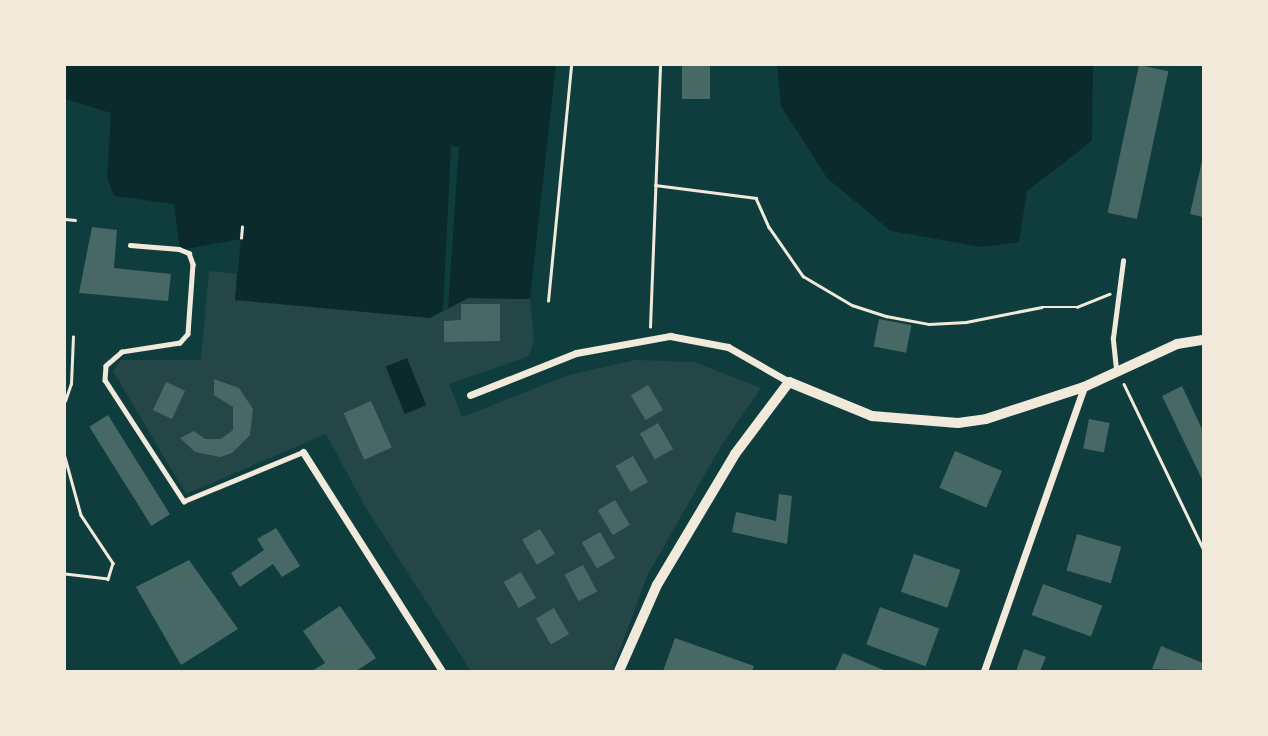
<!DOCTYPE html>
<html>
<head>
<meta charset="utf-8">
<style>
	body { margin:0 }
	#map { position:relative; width:1268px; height:736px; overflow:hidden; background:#0f3d3e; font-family:"PT Sans Narrow",sans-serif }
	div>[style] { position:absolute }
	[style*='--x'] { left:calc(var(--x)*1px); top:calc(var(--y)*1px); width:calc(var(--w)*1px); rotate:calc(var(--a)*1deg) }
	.green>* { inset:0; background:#244646 }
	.water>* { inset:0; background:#0a2a2b; transform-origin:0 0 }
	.pier>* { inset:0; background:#0f3d3e }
	.building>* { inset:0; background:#486865; transform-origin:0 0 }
	.path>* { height:2.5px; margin:-1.25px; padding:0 1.25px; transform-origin:1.25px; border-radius:1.25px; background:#f1e9da }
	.service>* { height:4.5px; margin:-2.25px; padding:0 2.25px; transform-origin:2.25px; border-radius:2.25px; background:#f1e9da }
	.minor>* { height:7px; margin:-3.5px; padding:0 3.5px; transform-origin:3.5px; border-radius:3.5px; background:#f1e9da }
	.tertiary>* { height:10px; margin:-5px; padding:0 5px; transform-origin:5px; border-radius:5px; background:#f1e9da }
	span { translate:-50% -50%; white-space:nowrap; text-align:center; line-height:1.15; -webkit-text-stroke:7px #f1e9da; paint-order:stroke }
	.frame { position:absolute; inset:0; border:66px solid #f1e9da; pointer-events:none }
</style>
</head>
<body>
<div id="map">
	<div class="green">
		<i style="clip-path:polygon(209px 271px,237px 274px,235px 300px,443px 311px,468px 298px,530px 299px,534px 340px,529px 356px,449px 384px,462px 417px,569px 375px,635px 360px,694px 362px,761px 388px,721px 446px,647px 576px,612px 671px,471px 671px,366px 508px,326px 434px,186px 494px,113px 371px,121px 360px,201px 360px)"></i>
	</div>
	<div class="water">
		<i style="clip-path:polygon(65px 65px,556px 65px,530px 299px,468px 298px,430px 318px,235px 300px,241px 239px,180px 250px,174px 204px,114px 196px,107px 177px,111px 113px,65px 99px)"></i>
		<i style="clip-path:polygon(777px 65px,1093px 65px,1092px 141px,1027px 191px,1019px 242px,982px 247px,891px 231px,827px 178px,781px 106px)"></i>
		<i style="left:407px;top:358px;width:51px;height:23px;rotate:68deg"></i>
	</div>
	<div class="pier">
		<i style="clip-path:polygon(451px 146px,459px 147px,448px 308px,443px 311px)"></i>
	</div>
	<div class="building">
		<i style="left:682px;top:65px;width:28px;height:34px"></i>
		<i style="left:1139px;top:65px;width:30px;height:151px;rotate:12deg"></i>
		<i style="clip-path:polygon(1202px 161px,1203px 161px,1203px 217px,1190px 214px)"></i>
		<i style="clip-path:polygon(92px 227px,117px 230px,114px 268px,171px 274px,168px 301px,79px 293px)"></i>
		<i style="clip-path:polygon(461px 304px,500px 304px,500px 341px,444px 342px,444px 321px,461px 320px)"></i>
		<i style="left:879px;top:319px;width:33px;height:28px;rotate:11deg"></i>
		<i style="clip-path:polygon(214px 379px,239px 388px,253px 409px,250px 435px,232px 453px,220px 457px,195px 452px,180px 438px,194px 431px,205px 439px,221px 439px,233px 430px,233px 407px,214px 395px)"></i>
		<i style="left:166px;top:382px;width:21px;height:31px;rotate:25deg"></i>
		<i style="left:648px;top:385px;width:29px;height:20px;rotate:59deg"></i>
		<i style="clip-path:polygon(1182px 386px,1203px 431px,1203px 481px,1162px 396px)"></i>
		<i style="left:371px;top:401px;width:51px;height:30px;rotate:66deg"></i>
		<i style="left:108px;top:415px;width:117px;height:22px;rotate:58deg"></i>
		<i style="left:1089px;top:419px;width:21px;height:30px;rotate:11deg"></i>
		<i style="left:658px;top:423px;width:30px;height:21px;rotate:60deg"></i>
		<i style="left:955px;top:451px;width:51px;height:40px;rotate:23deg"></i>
		<i style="left:633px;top:456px;width:30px;height:20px;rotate:60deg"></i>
		<i style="clip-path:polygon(779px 494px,792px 496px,787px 544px,732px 532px,736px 512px,776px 521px)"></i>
		<i style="left:615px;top:500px;width:29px;height:20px;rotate:59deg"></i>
		<i style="clip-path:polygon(276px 528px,300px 566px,282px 577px,273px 564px,240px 587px,231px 573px,264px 550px,257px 539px)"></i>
		<i style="left:540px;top:529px;width:29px;height:21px;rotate:59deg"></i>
		<i style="left:600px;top:532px;width:30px;height:21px;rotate:60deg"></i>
		<i style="left:1077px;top:534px;width:46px;height:38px;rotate:16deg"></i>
		<i style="left:914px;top:554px;width:49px;height:40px;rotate:19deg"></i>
		<i style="clip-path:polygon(189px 560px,238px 629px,181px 665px,136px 587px)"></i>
		<i style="left:583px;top:565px;width:30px;height:21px;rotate:62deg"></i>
		<i style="left:521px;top:572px;width:30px;height:20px;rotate:60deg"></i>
		<i style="left:1043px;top:584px;width:63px;height:33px;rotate:20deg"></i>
		<i style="clip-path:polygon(340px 606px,376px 658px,356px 671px,312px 671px,325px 663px,303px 631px)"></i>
		<i style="left:880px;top:607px;width:63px;height:40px;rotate:20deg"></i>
		<i style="left:554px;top:608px;width:30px;height:21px;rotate:60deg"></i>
		<i style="clip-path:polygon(675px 638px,754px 666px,752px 671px,663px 671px)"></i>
		<i style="clip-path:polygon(1161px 646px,1203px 663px,1203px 671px,1152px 669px)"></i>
		<i style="clip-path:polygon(1024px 649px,1046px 657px,1040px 671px,1016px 671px)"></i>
		<i style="clip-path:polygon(843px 653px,886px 671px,835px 671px)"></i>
	</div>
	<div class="path">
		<i style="--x:655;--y:185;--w:102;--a:7.3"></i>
		<i style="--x:756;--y:198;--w:32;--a:66"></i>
		<i style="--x:769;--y:227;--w:60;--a:55.2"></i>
		<i style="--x:803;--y:276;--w:57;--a:30.6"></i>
		<i style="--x:852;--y:305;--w:36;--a:18"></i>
		<i style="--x:886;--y:316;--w:44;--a:10.5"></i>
		<i style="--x:929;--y:324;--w:37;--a:-3"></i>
		<i style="--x:966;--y:322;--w:77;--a:-11.2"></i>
		<i style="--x:1042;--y:307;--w:35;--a:0"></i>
		<i style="--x:1077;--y:307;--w:35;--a:-22"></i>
		<i style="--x:65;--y:219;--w:10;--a:6"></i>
		<i style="--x:241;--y:238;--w:11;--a:-85"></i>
		<i style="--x:548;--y:301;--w:237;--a:-84.4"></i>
		<i style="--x:650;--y:327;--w:262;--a:-87.8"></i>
		<i style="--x:1124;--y:384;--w:182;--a:64.3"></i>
		<i style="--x:65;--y:401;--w:18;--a:-71"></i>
		<i style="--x:71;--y:384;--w:47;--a:-87.6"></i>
		<i style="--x:65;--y:457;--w:60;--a:74.6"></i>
		<i style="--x:81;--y:515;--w:58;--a:56.3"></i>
		<i style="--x:113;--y:563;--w:17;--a:107"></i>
		<i style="--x:108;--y:579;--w:43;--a:-173.4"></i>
	</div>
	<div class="service">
		<i style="--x:130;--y:245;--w:49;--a:4.7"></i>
		<i style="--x:179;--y:249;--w:11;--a:22"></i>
		<i style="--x:189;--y:253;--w:12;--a:70"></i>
		<i style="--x:193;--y:264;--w:70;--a:94.1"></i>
		<i style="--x:188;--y:334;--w:12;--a:132"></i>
		<i style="--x:180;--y:343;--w:59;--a:171.2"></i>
		<i style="--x:122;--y:352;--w:21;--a:139"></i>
		<i style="--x:106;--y:366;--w:14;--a:94"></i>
		<i style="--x:105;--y:380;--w:145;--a:56.9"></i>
		<i style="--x:184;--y:501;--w:129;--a:-22.4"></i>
		<i style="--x:1116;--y:369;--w:31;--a:-96"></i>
		<i style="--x:1113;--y:338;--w:78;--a:-82.6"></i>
	</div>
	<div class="minor">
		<i style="--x:470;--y:395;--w:114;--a:-21.6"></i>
		<i style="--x:576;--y:353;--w:96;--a:-10.3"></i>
		<i style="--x:670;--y:336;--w:59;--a:10.7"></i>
		<i style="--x:728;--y:347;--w:70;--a:29.8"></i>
		<i style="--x:303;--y:452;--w:259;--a:57.6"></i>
		<i style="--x:984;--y:671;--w:301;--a:-70.6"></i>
	</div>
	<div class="tertiary">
		<i style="--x:619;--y:671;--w:94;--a:-66.2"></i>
		<i style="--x:657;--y:585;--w:152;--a:-59.2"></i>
		<i style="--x:735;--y:454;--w:90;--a:-53.1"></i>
		<i style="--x:789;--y:382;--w:90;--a:22.3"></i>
		<i style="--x:872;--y:416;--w:86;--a:4.7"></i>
		<i style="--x:958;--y:423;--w:28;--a:-8"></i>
		<i style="--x:986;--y:419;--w:103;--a:-18.1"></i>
		<i style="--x:1084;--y:387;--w:102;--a:-24.8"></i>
		<i style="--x:1177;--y:344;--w:26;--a:-9"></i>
	</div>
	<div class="frame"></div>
</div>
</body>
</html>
